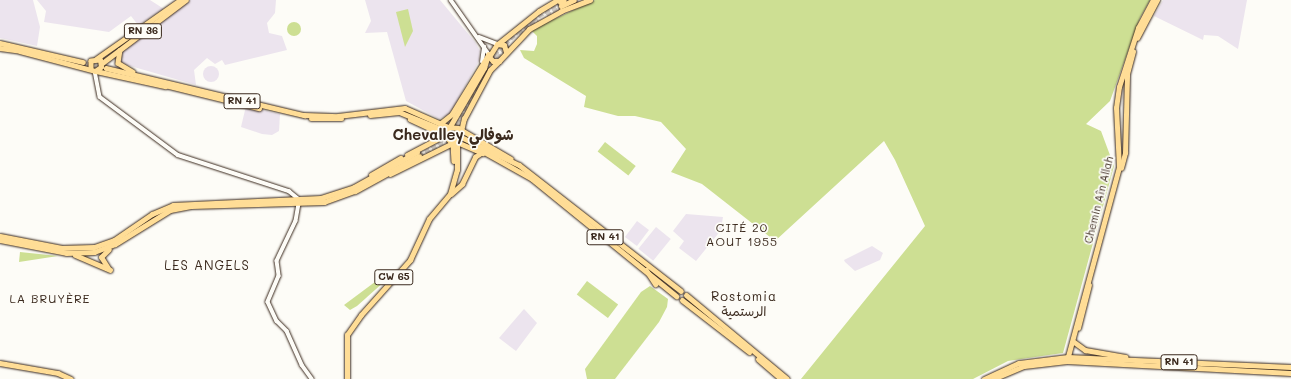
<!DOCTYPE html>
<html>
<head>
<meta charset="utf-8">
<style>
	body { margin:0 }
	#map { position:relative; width:1291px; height:379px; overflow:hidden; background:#fdfcf7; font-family:Mali,"Playpen Sans Arabic",sans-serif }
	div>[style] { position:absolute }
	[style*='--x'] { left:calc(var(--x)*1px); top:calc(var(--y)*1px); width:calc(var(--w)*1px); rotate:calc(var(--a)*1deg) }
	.built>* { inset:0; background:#ece4ee; transform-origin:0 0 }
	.round { border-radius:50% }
	.green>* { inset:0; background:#cddf93; transform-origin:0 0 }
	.major-tunnel>* { height:4.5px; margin-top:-2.25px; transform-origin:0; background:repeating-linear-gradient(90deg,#d6d2cc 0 4.5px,transparent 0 6.5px) }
	.highway-tunnel>* { height:5px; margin-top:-2.5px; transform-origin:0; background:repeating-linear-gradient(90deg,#d6d2cc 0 5px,transparent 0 7.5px) }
	.roads { filter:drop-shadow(0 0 1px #3b2a1e) drop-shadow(0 0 1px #3b2a1e) }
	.minor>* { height:3.5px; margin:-1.75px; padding:0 1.75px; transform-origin:1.75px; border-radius:1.75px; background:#fdfcf7 }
	.major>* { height:4.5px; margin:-2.25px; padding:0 2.25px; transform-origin:2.25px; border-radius:2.25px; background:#ffdd96 }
	.highway>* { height:5px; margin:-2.5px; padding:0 2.5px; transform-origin:2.5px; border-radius:2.5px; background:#ffdd96 }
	span { translate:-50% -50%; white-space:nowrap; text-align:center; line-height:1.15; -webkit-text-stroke:3.5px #fdfcf7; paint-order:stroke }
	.shield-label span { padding:1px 3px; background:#fdfcf7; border:1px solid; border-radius:3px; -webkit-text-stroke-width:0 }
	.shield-label { font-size:10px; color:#3b2a1e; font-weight:700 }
	.street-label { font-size:11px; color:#3b2a1e }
	.neighbourhood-label { font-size:12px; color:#3b2a1e; letter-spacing:1px }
	.quarter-label { font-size:13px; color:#3b2a1e; letter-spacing:1px }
	.district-label { font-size:15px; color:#3b2a1e; font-weight:700 }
</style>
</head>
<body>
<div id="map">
	<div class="built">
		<i style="clip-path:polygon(0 0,33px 0,40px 27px,37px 46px,0 38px)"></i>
		<i style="clip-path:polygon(37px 0,150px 0,164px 9px,138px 25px,131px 16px,109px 32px,44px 22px,46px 11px)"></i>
		<i style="clip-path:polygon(190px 0,276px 0,275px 13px,267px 23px,269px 33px,282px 36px,287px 50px,225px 65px,222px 60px,215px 64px,207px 58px,194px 70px,196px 85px,120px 63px,122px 50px,144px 34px,157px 29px,156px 25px)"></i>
		<i style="clip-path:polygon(365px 0,440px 0,475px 42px,480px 51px,479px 61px,450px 114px,439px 119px,406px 101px,387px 32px,365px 33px,371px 21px)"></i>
		<i style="clip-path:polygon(1163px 0,1247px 0,1238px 49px,1218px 36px,1204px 35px,1203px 40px,1154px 16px)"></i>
		<i class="round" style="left:203px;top:66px;width:16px;height:16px"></i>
		<i style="clip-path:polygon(246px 106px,280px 114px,279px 131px,272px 135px,262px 134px,241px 127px)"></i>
		<i style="clip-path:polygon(686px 214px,723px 217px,722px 223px,726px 224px,696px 261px,679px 248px,684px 241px,673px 231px)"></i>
		<i style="left:637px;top:221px;width:15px;height:20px;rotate:37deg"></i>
		<i style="left:656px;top:227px;width:19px;height:28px;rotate:39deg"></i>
		<i style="clip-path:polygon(872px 246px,883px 253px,880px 260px,855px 271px,845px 262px,844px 260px)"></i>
		<i style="clip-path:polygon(524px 309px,537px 323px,516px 351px,499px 338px)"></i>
	</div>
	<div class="green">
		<i style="clip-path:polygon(595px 0,1150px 0,1140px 18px,1110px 101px,1086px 124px,1101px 131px,1114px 166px,1063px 353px,1008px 361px,973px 379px,801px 379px,925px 226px,895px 160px,884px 141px,775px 241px,702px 184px,671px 172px,686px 149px,661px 122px,635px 116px,618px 116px,584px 107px,586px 96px,524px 58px,520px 50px,534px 51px,537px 44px,537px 36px,531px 30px)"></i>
		<i style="clip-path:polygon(408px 9px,413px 31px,405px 47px,396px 12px)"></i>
		<i class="round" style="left:287px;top:22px;width:14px;height:14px"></i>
		<i style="left:605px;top:142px;width:39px;height:12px;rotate:38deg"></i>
		<i style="clip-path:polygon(20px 252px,58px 256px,19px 262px)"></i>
		<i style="clip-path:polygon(391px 270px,394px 273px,357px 306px,350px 310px,344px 305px)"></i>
		<i style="left:587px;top:281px;width:39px;height:17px;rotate:37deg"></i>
		<i style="clip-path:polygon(650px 286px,668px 299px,667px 307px,659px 322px,615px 379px,587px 379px,585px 369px,641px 292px)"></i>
	</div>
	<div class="major-tunnel">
		<i style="--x:82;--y:63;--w:25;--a:14"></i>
	</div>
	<div class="highway-tunnel">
		<i style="--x:546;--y:14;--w:17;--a:-28"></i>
		<i style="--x:532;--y:20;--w:33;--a:-33"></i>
		<i style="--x:519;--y:34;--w:24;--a:-38"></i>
		<i style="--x:493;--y:64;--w:24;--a:-54"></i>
		<i style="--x:438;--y:128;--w:27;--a:27"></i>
		<i style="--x:444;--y:136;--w:18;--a:-47"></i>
		<i style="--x:456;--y:123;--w:79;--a:-61.2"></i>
		<i style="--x:494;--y:54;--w:37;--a:-44"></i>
		<i style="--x:419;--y:156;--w:35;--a:-31"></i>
		<i style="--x:449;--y:138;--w:16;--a:-52"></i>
	</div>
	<div class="roads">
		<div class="minor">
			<i style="--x:451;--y:0;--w:66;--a:54.9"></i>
			<i style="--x:479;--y:37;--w:19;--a:21"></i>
			<i style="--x:482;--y:62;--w:15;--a:-82"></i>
			<i style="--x:95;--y:71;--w:26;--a:79"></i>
			<i style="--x:100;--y:97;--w:97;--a:36.6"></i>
			<i style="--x:178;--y:155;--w:117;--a:18"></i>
			<i style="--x:289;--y:191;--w:13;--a:39"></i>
			<i style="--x:299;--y:204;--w:17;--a:100"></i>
			<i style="--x:296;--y:221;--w:44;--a:115.4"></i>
			<i style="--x:277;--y:261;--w:15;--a:82"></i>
			<i style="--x:279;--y:276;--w:28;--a:113"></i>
			<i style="--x:268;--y:302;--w:21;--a:65"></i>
			<i style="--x:277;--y:321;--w:14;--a:45"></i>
			<i style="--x:287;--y:331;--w:37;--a:66"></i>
			<i style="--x:302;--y:365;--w:17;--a:54"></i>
		</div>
		<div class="major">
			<i style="--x:1137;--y:38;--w:43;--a:-62.2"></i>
			<i style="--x:0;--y:43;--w:85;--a:12.9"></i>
			<i style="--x:0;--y:48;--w:22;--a:8"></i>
			<i style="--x:120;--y:50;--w:13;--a:99"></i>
			<i style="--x:118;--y:63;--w:17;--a:31"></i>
			<i style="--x:20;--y:51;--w:78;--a:14.9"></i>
			<i style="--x:95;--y:71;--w:7;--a:-34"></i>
			<i style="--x:101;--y:67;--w:7;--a:-98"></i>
			<i style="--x:100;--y:60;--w:9;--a:174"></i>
			<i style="--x:91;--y:61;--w:8;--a:90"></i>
			<i style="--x:96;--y:59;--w:103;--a:-35.1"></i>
			<i style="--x:101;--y:64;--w:106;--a:-37"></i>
			<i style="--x:106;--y:68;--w:204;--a:13.4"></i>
			<i style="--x:304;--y:115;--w:34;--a:2"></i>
			<i style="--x:338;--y:116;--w:67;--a:-6.8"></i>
			<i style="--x:405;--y:108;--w:47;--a:23.8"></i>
			<i style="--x:96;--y:71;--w:71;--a:12.3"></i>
			<i style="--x:161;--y:84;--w:101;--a:13.8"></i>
			<i style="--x:311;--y:119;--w:31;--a:0"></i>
			<i style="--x:410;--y:119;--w:38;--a:25"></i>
			<i style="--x:441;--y:123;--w:14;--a:-39"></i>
			<i style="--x:452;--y:114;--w:67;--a:-58.4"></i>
			<i style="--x:448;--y:127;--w:10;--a:6"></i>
			<i style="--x:458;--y:128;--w:61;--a:30.3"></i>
			<i style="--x:445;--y:135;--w:9;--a:49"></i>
			<i style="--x:451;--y:142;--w:8;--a:-14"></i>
			<i style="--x:459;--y:140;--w:22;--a:-77"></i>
			<i style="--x:464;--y:119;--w:55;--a:-62"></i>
			<i style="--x:490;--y:70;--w:13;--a:-45"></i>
			<i style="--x:445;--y:135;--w:78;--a:-59.8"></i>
			<i style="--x:484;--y:68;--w:14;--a:-73"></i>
			<i style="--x:457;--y:142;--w:28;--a:23"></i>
			<i style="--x:453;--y:143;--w:18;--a:87"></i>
			<i style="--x:407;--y:155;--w:43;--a:-27.8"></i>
			<i style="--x:1121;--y:168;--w:16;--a:-75"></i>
			<i style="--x:1125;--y:153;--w:79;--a:-88.5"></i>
			<i style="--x:1127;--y:74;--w:23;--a:-75"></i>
			<i style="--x:390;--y:174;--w:70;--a:-26.2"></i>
			<i style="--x:371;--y:175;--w:34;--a:-30"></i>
			<i style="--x:451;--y:194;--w:15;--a:-42"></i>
			<i style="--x:462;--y:184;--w:30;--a:-64"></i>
			<i style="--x:475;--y:157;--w:7;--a:-34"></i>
			<i style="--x:1078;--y:328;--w:44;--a:-75.7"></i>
			<i style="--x:1067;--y:360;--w:200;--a:-74.9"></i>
			<i style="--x:1119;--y:167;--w:59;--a:-92.9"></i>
			<i style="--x:1116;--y:108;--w:21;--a:-82"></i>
			<i style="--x:1119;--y:87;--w:62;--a:-72.1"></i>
			<i style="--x:1138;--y:28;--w:32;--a:-62"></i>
			<i style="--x:0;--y:363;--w:59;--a:9.8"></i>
			<i style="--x:58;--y:373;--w:14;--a:25"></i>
			<i style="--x:347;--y:379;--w:44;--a:-90"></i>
			<i style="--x:347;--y:335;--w:24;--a:-55"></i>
			<i style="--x:361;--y:315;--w:74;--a:-48.3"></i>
			<i style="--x:410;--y:260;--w:45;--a:-65.1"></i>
			<i style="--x:429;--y:219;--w:33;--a:-50"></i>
			<i style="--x:450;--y:194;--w:25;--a:-74"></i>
			<i style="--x:457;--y:170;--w:28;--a:-90"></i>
		</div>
		<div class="highway">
			<i style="--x:560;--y:2;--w:4;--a:-27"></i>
			<i style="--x:561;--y:6;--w:14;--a:-25"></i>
			<i style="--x:499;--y:43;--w:51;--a:-38.7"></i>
			<i style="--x:539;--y:11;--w:21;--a:-31"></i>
			<i style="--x:506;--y:52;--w:7;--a:-106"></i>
			<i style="--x:504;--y:45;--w:7;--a:-172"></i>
			<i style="--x:497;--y:44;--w:15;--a:122"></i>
			<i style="--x:489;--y:57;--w:6;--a:45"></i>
			<i style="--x:493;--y:61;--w:6;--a:0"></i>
			<i style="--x:499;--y:61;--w:44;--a:-46.8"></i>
			<i style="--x:529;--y:29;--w:37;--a:-29"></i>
			<i style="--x:561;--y:11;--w:31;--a:-21"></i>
			<i style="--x:370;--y:115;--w:29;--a:-6"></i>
			<i style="--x:399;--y:112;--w:42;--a:22.3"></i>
			<i style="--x:463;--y:138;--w:62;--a:25.7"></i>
			<i style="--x:519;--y:165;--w:205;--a:37.9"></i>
			<i style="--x:477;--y:148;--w:63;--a:29.4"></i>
			<i style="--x:532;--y:179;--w:186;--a:39.1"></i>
			<i style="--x:0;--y:236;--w:63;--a:11"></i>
			<i style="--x:62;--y:248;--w:32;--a:-2"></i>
			<i style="--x:94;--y:247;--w:21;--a:-19"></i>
			<i style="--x:114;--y:240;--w:46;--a:-34.4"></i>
			<i style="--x:152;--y:214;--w:23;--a:-23"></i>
			<i style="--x:173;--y:205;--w:148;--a:-2.7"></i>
			<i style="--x:321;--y:198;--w:35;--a:-18"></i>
			<i style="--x:354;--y:187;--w:72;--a:-29.1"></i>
			<i style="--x:0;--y:240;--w:67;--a:11.1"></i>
			<i style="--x:66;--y:253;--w:28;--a:-2"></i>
			<i style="--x:94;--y:252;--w:22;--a:-21"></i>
			<i style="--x:115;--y:244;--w:65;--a:-31.7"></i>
			<i style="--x:170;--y:210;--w:21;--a:-11"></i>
			<i style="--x:191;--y:206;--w:133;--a:-1.7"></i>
			<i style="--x:324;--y:202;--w:33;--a:-20"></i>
			<i style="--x:355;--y:191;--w:73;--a:-28.7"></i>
			<i style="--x:75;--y:255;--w:38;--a:23"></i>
			<i style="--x:108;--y:268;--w:13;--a:-122"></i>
			<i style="--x:101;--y:257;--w:11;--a:-45"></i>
			<i style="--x:646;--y:270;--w:17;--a:57"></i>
			<i style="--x:686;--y:295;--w:131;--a:39.7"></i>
			<i style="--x:682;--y:300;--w:85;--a:37.8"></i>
			<i style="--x:1074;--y:342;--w:14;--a:36"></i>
			<i style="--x:1085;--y:350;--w:41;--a:9.9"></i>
			<i style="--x:758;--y:359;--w:30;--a:41"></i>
			<i style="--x:984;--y:379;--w:38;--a:-25"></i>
			<i style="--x:1019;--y:363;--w:49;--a:-7"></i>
			<i style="--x:1068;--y:357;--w:223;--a:2.6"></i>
			<i style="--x:993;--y:379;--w:34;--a:-23"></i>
			<i style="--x:1024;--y:366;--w:43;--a:-6.6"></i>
			<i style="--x:1067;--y:361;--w:224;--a:3.1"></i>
		</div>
	</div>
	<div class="shield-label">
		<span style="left:143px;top:31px">RN 36</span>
		<span style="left:242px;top:101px">RN 41</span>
		<span style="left:605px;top:237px">RN 41</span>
		<span style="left:394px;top:277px">CW 65</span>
		<span style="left:1179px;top:362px">RN 41</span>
	</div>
	<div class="street-label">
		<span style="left:1099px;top:200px;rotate:-76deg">Chemin Aîn Allah</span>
	</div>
	<div class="neighbourhood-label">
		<span style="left:742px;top:235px">CITÉ 20<br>AOUT 1955</span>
		<span style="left:50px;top:299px">LA BRUYÈRE</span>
	</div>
	<div class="quarter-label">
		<span style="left:207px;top:265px">LES ANGELS</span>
		<span style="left:744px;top:304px">Rostomia<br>الرستمية</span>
	</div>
	<div class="district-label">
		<span style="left:453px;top:135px">Chevalley شوفالي</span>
	</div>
</div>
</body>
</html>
